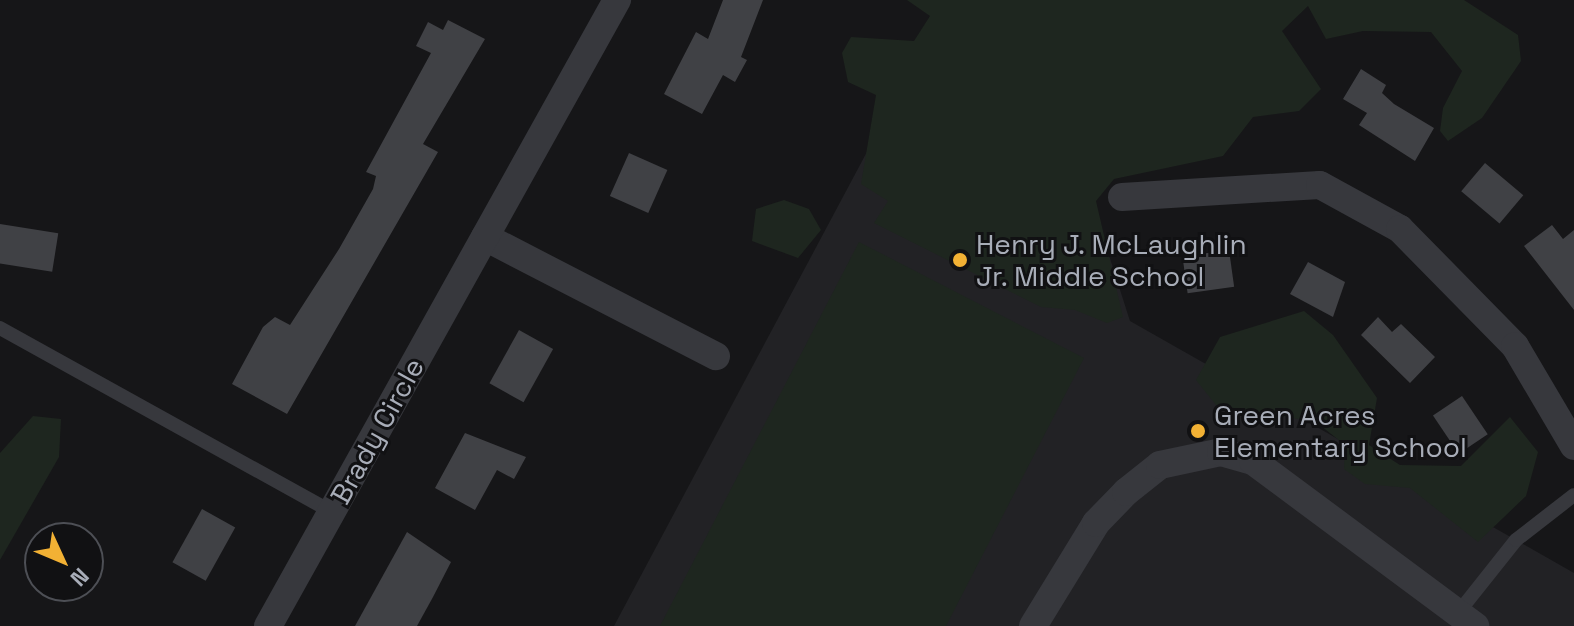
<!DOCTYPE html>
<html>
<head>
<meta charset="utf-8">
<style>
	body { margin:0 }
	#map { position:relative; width:1574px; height:626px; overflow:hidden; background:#161618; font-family:"Space Grotesk",sans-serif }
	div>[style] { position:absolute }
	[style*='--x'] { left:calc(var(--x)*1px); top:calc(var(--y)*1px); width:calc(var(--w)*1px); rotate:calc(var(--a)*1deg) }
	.built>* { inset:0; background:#222225 }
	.green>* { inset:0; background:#1e261f }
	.building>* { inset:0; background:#404145; transform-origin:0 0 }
	.lane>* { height:14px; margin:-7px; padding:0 7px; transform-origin:7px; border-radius:7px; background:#37383d }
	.street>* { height:28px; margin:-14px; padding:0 14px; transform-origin:14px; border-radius:14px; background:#37383d }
	.dots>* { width:22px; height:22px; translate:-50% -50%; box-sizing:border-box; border:4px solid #111113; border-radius:50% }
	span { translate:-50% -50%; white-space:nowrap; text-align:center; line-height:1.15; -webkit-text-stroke:6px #111113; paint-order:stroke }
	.poi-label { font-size:28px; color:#a8adb8 }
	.left { translate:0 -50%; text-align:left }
	.street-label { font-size:28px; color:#a8adb8 }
	.north { position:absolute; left:24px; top:522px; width:80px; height:80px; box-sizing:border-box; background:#111113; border:2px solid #4d4f55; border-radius:50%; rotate:134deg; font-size:22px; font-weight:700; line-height:32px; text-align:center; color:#a8adb8 }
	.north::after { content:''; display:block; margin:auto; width:28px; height:36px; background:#f2b134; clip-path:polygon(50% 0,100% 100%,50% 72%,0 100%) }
</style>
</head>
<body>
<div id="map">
	<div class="built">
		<i style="clip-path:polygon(948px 0,1091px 199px,1130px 321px,1574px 573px,1574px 626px,614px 626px)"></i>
	</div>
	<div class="green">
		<i style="clip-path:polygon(907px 0,1464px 0,1518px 35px,1521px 61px,1482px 118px,1448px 141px,1440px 131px,1443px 108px,1462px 71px,1431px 32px,1363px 31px,1326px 39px,1308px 6px,1282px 31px,1321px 89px,1299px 111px,1253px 117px,1223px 156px,1114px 179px,1096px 201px,1123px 317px,1107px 323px,1075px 310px,1041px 307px,874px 223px,888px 201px,861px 184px,876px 95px,848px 82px,842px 53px,851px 37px,914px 41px,930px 16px)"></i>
		<i style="clip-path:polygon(784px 200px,809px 209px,821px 230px,798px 258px,752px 241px,756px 209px)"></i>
		<i style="clip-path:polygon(859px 242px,1084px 358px,946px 626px,660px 626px)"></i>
		<i style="clip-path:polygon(1304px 311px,1333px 335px,1377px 398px,1369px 445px,1400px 465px,1461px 466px,1510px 417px,1538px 452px,1526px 496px,1478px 542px,1410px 488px,1365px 484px,1344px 469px,1345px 445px,1316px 422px,1216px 405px,1196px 380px,1220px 337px)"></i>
		<i style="clip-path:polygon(33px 416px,61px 419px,59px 457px,0 560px,0 453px)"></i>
	</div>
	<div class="building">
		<i style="clip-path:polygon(723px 0,763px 0,741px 57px,747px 60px,735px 82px,723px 75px,702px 114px,664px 94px,696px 32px,708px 39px)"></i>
		<i style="clip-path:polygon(448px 20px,485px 39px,423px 144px,438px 152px,287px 414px,232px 384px,263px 327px,275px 317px,290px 325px,339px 249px,373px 189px,376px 176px,366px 172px,431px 53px,416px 46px,428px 22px,443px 30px)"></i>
		<i style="clip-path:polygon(1361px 69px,1386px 85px,1382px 93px,1394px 104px,1434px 128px,1415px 161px,1359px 125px,1367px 113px,1343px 99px)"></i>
		<i style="left:629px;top:153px;width:42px;height:47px;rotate:24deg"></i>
		<i style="left:1485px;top:163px;width:50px;height:37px;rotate:40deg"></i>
		<i style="left:0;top:224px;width:59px;height:39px;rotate:9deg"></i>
		<i style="clip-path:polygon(1552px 225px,1563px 239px,1574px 230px,1574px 310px,1524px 246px)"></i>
		<i style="left:1229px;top:250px;width:37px;height:47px;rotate:82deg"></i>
		<i style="clip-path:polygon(1308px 262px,1345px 282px,1333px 317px,1290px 294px)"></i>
		<i style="clip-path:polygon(1378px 317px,1392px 332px,1401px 324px,1435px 357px,1410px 383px,1361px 335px)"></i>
		<i style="left:519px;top:330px;width:39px;height:61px;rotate:29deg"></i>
		<i style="left:1462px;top:396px;width:46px;height:35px;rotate:56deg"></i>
		<i style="clip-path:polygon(465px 433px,526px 457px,514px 479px,497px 470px,475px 510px,435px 488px)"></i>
		<i style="left:202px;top:509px;width:38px;height:61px;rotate:29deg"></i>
		<i style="clip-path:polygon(407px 532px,451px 562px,433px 597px,417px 626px,355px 626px)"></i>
	</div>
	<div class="lane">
		<i style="--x:0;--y:328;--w:380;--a:29"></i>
		<i style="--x:1458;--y:613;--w:93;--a:-51.5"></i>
		<i style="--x:1516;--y:540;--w:73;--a:-37.8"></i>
	</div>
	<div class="street">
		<i style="--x:1122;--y:197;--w:198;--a:-3.5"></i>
		<i style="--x:1320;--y:185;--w:91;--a:28.8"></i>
		<i style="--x:1400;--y:229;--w:164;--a:45.5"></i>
		<i style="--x:1515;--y:346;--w:116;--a:59.5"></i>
		<i style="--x:485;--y:237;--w:260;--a:27.3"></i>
		<i style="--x:268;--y:626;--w:717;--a:-60.86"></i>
		<i style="--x:1033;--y:626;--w:121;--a:-58.5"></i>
		<i style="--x:1096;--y:523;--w:43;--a:-45.9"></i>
		<i style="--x:1126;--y:492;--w:43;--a:-38.5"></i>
		<i style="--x:1160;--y:465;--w:62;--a:-12"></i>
		<i style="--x:1221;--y:452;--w:33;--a:16"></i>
		<i style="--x:1253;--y:461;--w:277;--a:36.6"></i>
	</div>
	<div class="dots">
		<i style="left:960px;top:260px;background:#f2b134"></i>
		<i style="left:1198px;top:431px;background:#f2b134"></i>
	</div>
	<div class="poi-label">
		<span class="left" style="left:976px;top:260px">Henry J. McLaughlin<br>Jr. Middle School</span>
		<span class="left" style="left:1214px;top:431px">Green Acres<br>Elementary School</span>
	</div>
	<div class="street-label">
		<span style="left:377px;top:431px;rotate:-61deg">Brady Circle</span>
	</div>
	<div class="north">N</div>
</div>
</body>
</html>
